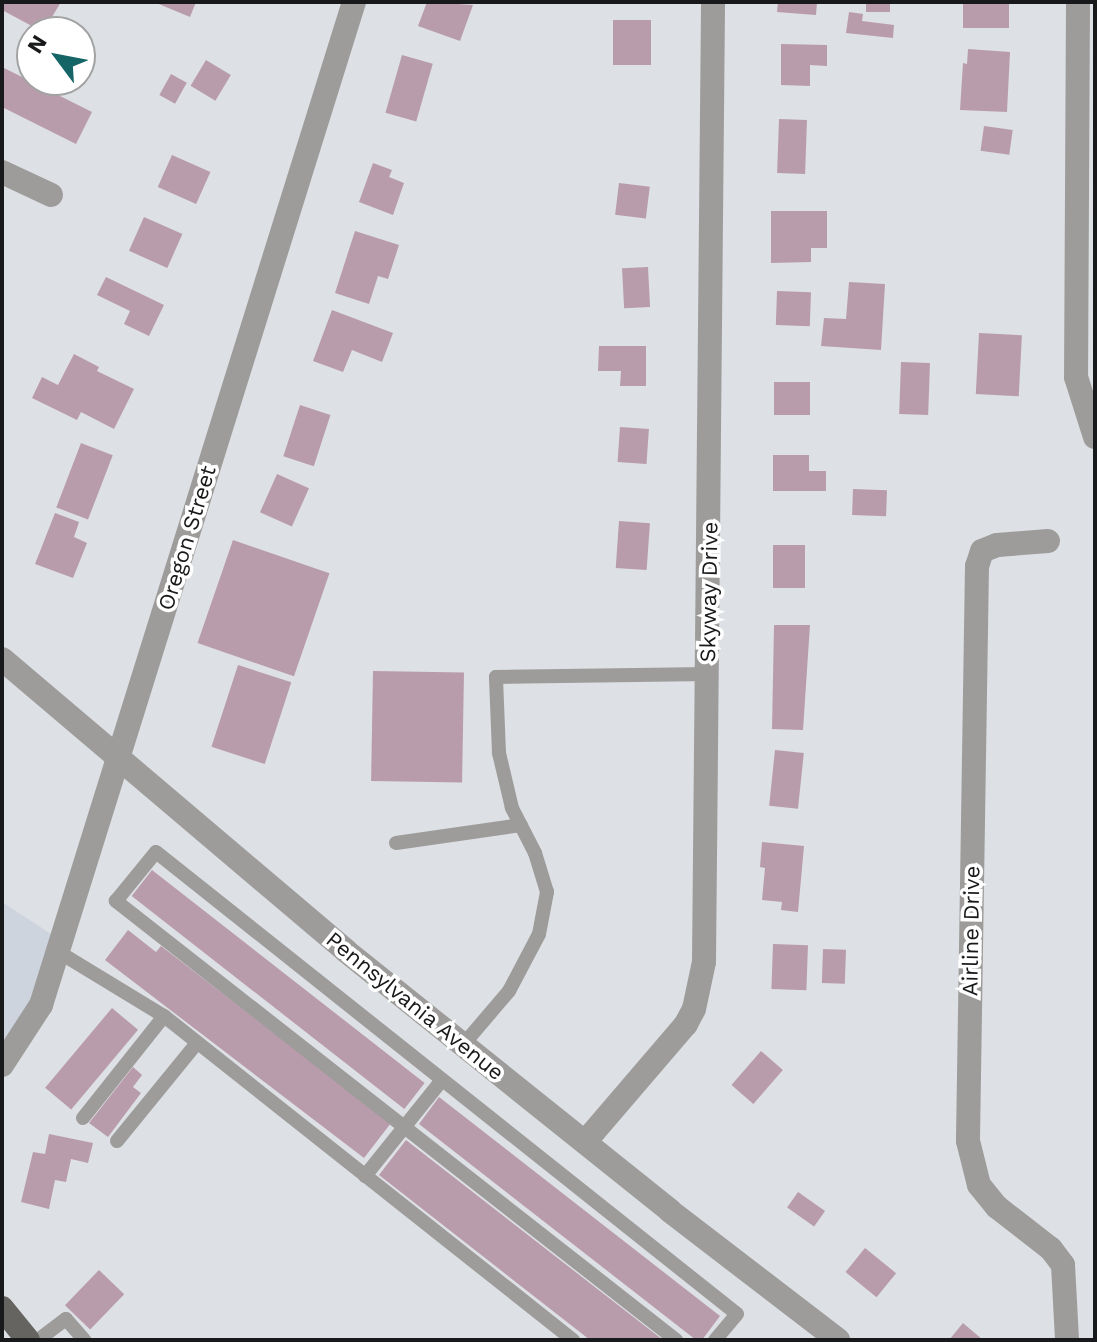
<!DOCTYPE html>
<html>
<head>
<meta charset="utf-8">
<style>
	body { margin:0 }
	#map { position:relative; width:1097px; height:1342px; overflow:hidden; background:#dde0e4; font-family:"Work Sans",sans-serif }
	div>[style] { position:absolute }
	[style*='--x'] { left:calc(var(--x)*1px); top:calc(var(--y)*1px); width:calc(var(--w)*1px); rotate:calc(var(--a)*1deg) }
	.built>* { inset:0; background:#cdd4de }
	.building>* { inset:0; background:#b99cab; transform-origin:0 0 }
	.service>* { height:14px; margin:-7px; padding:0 7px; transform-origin:7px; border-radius:7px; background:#9d9c9a }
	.minor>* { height:24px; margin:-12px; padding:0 12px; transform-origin:12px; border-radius:12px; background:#9d9c9a }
	.primary>* { height:24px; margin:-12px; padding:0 12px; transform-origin:12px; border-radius:12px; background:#666461 }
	span { translate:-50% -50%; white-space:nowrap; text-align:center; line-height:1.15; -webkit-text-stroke:7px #fff; paint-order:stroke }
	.street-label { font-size:22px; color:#18191a }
	.frame { position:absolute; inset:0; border:4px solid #18191a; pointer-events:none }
	.north { position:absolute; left:16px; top:16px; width:80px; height:80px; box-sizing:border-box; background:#fff; border:2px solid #a3a3a3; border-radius:50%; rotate:302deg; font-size:22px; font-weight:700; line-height:32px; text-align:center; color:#18191a }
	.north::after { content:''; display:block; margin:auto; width:28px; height:36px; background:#166566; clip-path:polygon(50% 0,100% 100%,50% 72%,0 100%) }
</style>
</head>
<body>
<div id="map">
	<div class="built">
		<i style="clip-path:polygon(2px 902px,54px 936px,33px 994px,11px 1035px,2px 1044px)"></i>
	</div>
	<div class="building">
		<i style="clip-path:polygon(3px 2px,61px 2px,43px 32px,2px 10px)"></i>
		<i style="clip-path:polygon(154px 2px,196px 2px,190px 17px)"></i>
		<i style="clip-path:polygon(427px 2px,473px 5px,460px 41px,418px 26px)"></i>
		<i style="clip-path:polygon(778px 2px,817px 2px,816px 15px,777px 12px)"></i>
		<i style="left:866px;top:2px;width:24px;height:10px"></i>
		<i style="left:963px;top:2px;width:46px;height:26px"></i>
		<i style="clip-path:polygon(849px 12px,863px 14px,862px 21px,894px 25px,893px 38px,846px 33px)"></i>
		<i style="left:613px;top:20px;width:38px;height:45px"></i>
		<i style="clip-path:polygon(781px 44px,827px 45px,827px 66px,810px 65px,810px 86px,781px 85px)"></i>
		<i style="clip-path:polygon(968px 49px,1010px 52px,1007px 112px,960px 110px,963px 63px,967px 64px)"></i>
		<i style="left:402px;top:55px;width:32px;height:60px;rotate:16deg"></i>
		<i style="left:206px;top:60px;width:29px;height:30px;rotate:31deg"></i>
		<i style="clip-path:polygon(2px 67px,92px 112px,76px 144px,2px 107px)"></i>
		<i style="left:171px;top:74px;width:18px;height:24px;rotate:29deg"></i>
		<i style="left:779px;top:119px;width:28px;height:54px;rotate:2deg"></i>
		<i style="left:984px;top:126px;width:29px;height:25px;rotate:8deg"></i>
		<i style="left:172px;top:155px;width:42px;height:35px;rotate:24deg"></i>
		<i style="clip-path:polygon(373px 163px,392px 170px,389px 177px,404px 183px,393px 215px,359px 202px)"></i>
		<i style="left:619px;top:183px;width:31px;height:32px;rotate:7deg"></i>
		<i style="clip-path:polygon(771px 211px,827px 211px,827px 248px,811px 248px,811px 262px,771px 263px)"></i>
		<i style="left:144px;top:217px;width:42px;height:37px;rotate:24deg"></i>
		<i style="clip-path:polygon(355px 231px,399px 245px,388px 279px,378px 276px,369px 304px,335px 293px)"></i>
		<i style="left:648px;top:267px;width:40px;height:26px;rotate:87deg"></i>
		<i style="clip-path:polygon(106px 277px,164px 305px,149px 336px,124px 324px,130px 311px,97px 295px)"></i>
		<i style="clip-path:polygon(849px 282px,885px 284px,881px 350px,821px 346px,824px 318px,846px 319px)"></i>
		<i style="left:777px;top:291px;width:34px;height:34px;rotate:2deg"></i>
		<i style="clip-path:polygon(332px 310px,393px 333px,382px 362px,352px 350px,343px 372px,313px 361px)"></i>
		<i style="left:979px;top:333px;width:43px;height:61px;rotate:3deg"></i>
		<i style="clip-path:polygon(599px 346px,646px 346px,646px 386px,620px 386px,621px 371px,598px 371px)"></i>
		<i style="clip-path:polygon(74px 354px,99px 367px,97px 371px,134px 389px,114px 429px,81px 412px,77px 420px,32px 398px,42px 377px,58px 385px)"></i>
		<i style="left:901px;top:362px;width:29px;height:52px;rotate:2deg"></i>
		<i style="left:774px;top:382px;width:36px;height:33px"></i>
		<i style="left:300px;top:405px;width:32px;height:54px;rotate:18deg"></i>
		<i style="left:620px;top:427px;width:29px;height:35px;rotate:4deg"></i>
		<i style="left:81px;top:443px;width:34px;height:69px;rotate:21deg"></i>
		<i style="clip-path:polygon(773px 455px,809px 455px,809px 471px,826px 471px,826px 491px,773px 491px)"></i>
		<i style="left:277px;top:474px;width:35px;height:42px;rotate:24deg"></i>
		<i style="left:853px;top:489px;width:34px;height:26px;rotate:2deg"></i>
		<i style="clip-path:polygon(55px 513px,79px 522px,74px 537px,87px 543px,73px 578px,35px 564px)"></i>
		<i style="left:619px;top:521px;width:31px;height:47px;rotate:4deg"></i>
		<i style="left:233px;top:540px;width:102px;height:109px;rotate:19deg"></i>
		<i style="left:773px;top:545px;width:32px;height:43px"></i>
		<i style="clip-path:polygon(774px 625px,810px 625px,803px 730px,772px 729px)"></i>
		<i style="left:238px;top:665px;width:56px;height:86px;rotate:18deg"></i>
		<i style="left:373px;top:671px;width:91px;height:110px;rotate:1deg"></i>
		<i style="left:775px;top:750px;width:29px;height:56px;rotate:6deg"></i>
		<i style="clip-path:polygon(762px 842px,804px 846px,798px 912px,781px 910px,782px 902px,762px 900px,765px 868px,760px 867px)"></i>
		<i style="left:152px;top:870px;width:346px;height:33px;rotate:38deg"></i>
		<i style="clip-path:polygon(128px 930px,156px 952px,161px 946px,391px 1123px,364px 1158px,105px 960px)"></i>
		<i style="left:773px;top:944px;width:35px;height:45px;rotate:2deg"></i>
		<i style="left:823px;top:949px;width:23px;height:34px;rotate:2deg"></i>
		<i style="left:112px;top:1008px;width:34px;height:104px;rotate:40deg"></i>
		<i style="left:761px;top:1051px;width:29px;height:45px;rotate:41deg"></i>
		<i style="clip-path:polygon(133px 1067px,142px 1075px,133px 1087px,141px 1093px,108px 1137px,89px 1123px)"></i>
		<i style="clip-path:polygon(439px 1097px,720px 1316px,702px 1340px,696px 1340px,419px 1124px)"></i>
		<i style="clip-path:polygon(49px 1134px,93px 1143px,88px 1163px,71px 1159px,66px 1182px,55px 1180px,49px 1209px,21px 1202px,33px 1152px,45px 1154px)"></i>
		<i style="clip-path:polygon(406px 1140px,663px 1340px,590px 1340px,379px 1175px)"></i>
		<i style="left:798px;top:1192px;width:33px;height:19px;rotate:35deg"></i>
		<i style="left:865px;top:1248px;width:40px;height:31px;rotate:39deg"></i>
		<i style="left:99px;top:1270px;width:35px;height:49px;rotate:44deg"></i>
		<i style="clip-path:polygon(963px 1323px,983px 1340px,949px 1340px)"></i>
	</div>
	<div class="service">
		<i style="--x:396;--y:843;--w:126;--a:-8.2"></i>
		<i style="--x:57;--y:951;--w:125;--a:31.3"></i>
		<i style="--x:164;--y:1016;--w:522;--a:38.39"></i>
		<i style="--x:463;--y:1045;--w:71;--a:-49.6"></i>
		<i style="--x:509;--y:991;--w:64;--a:-62.2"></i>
		<i style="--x:539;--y:934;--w:43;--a:-79.2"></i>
		<i style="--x:547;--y:892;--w:41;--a:-107.1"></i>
		<i style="--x:535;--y:853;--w:51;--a:-117.1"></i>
		<i style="--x:512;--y:808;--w:57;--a:-103.3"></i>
		<i style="--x:499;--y:753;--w:76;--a:-92.3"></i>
		<i style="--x:496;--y:677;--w:212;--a:-0.8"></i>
		<i style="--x:83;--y:1118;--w:130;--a:-51.5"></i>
		<i style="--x:117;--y:1141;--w:127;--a:-50.8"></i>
		<i style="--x:365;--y:1176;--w:123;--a:-51.3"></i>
		<i style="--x:38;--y:1340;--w:35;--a:-37"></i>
		<i style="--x:66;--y:1319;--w:28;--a:49"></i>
		<i style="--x:676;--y:1340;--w:712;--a:-141.91"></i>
		<i style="--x:116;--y:901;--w:63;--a:-50.8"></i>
		<i style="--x:156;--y:852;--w:742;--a:38.49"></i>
		<i style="--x:737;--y:1314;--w:34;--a:130"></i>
	</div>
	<div class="minor">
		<i style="--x:1078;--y:2;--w:375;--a:90.3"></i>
		<i style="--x:1076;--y:377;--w:63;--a:72.4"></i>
		<i style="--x:2;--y:172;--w:54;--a:25.1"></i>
		<i style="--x:1048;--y:541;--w:51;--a:175.5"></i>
		<i style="--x:997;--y:545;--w:16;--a:158"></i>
		<i style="--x:982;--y:551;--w:16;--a:108"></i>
		<i style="--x:977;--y:566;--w:575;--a:90.9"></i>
		<i style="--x:968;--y:1141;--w:45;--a:76"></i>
		<i style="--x:979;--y:1185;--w:28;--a:51"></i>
		<i style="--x:997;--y:1207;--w:68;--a:37.9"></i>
		<i style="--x:1051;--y:1249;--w:20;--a:53"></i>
		<i style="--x:1063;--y:1265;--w:75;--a:86.9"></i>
		<i style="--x:2;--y:659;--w:451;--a:40.3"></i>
		<i style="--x:346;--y:951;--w:415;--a:38.7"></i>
		<i style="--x:670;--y:1211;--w:212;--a:37.5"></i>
		<i style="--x:2;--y:1065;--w:72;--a:-57"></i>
		<i style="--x:41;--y:1005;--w:1051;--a:-72.67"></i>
		<i style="--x:585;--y:1142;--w:155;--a:-49.4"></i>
		<i style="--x:686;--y:1024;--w:17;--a:-62"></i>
		<i style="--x:694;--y:1009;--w:48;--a:-78"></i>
		<i style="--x:704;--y:962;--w:960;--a:-89.46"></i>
	</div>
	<div class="primary">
		<i style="--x:2;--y:1308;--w:41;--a:50.9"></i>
	</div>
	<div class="street-label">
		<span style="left:187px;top:538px;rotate:-73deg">Oregon Street</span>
		<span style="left:709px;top:592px;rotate:-89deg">Skyway Drive</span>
		<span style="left:971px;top:931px;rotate:-89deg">Airline Drive</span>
		<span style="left:415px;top:1006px;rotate:39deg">Pennsylvania Avenue</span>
	</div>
	<div class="frame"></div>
	<div class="north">N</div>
</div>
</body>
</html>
